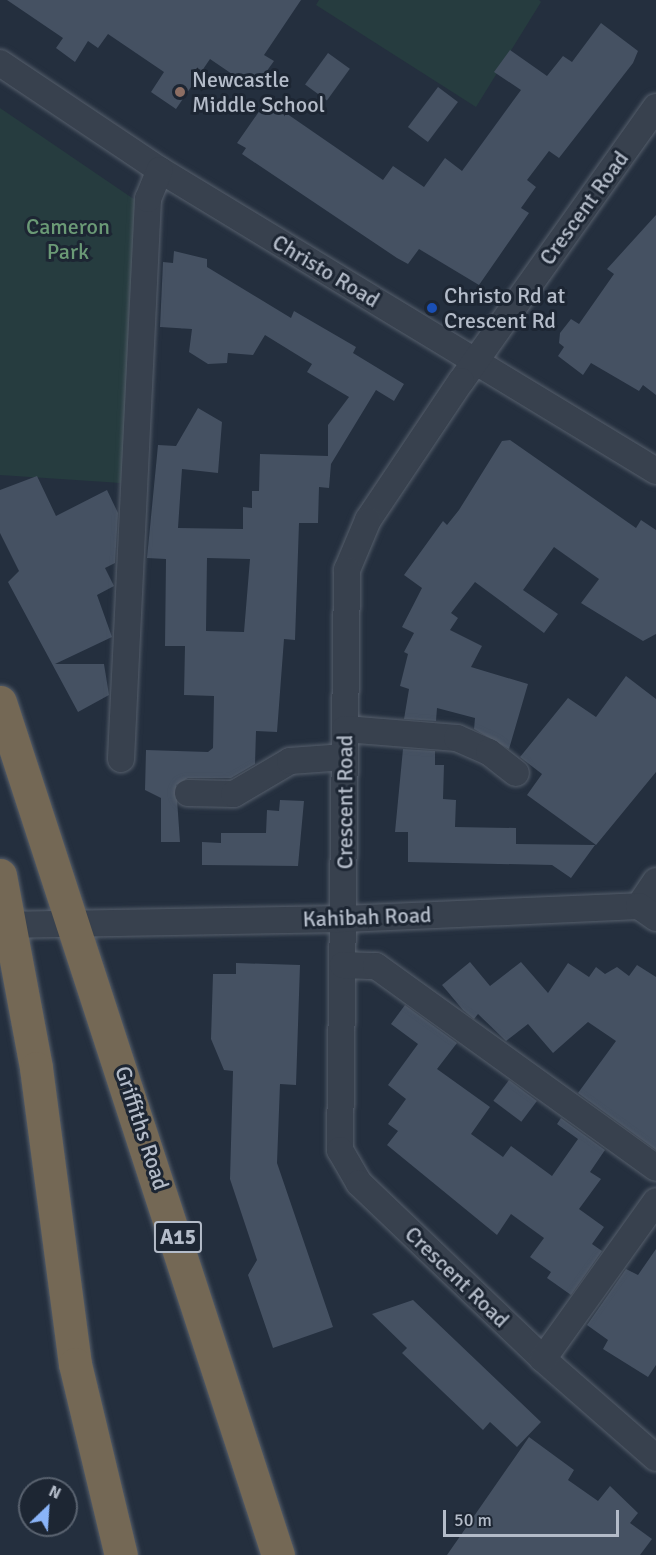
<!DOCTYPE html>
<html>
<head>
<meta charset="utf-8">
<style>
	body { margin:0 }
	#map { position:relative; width:656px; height:1555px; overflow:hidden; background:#242f3e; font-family:Signika,sans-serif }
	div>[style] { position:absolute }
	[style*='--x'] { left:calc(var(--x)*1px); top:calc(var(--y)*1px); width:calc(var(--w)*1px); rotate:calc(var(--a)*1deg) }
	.green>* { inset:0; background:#263c3f }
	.building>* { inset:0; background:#455162; transform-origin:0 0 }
	.roads { filter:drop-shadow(0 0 2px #565f6c) drop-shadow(0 0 2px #565f6c) }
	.minor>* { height:26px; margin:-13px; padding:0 13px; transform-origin:13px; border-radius:13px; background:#38414e }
	.highway>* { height:33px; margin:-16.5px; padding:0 16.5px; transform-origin:16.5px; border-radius:16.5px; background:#746855 }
	.dots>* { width:16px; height:16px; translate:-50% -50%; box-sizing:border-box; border:3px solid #1d2633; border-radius:50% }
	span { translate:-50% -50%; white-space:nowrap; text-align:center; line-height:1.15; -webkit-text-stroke:6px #1d2633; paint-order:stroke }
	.shield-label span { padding:2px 4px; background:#1d2633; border:2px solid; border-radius:4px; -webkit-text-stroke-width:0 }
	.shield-label { font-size:21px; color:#b4bcc9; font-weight:700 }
	.poi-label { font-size:22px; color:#b4bcc9 }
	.left { translate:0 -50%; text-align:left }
	.street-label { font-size:22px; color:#b4bcc9 }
	.park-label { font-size:22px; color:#6b9a76 }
	.north { position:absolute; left:18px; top:1477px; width:60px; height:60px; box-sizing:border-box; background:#1d2633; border:2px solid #59626f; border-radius:50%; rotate:25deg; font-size:16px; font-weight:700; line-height:24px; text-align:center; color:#b4bcc9 }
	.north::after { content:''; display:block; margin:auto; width:21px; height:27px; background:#8ab4f8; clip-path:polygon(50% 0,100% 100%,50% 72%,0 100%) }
	.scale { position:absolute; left:443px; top:1510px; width:176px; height:27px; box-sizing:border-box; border:3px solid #b4bcc9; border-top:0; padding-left:8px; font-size:18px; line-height:21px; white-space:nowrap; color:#b4bcc9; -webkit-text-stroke:4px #1d2633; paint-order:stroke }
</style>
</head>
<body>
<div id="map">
	<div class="green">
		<i style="clip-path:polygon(319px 0,539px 0,541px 2px,476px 107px,316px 5px)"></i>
		<i style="clip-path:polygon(0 108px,138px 202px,121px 483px,0 475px)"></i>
	</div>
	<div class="building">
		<i style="clip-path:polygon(7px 0,301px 0,264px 55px,274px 61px,254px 89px,210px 59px,176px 109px,151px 92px,164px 72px,108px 34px,98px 48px,88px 41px,75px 62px,56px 48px,63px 38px)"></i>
		<i style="clip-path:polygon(601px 23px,638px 51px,633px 63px,559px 158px,549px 151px,527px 180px,536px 187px,521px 208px,529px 213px,479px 285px,419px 249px,408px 264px,397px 258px,242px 154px,246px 148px,237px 143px,267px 100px,383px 180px,393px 166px,424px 187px,445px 158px,462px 171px,521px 90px,494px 72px,510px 50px,547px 76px,563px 56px,572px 62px)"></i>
		<i style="left:328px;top:53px;width:27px;height:39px;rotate:36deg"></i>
		<i style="left:438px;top:87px;width:25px;height:50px;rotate:37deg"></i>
		<i style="clip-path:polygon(656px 215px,656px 395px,643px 385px,639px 391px,591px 363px,583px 375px,558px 356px,564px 347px,559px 343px,560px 333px,571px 319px,579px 324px,614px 274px,607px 269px)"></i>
		<i style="clip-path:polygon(evenodd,174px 251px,207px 259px,207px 267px,291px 318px,294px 311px,356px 347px,353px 353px,404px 384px,394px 401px,376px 390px,331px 464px,329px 488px,319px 487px,318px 523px,299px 523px,295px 640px,284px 639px,277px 732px,256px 731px,255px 764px,231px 778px,188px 778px,176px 785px,180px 842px,161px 842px,161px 798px,145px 790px,146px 750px,208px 752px,213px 748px,214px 696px,184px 695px,185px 646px,165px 646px,166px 559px,147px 558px,158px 445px,176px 446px,198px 408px,222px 422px,218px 473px,182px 469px,178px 528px,243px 529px,243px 507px,252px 508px,252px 491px,259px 491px,260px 454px,328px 456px,328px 425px,349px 397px,307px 372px,312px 364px,265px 335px,253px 355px,228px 353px,227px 363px,208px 364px,189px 352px,192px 329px,160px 327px,163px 262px,173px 263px,174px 251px,207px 558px,250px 559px,244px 632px,206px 631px,207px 558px)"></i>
		<i style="clip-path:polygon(510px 440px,636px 528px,641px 520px,656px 530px,656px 634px,643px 641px,581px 603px,599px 579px,554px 547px,523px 590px,558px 614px,544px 633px,475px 582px,451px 613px,458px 618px,450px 630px,482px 646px,471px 667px,528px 684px,509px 749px,474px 729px,475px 718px,437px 708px,436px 721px,404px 719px,409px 689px,400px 686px,408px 654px,404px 652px,414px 633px,402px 627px,422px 588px,404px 575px,443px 521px,447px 525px,459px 510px,502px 441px)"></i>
		<i style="clip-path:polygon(37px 476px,56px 516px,107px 490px,118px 513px,115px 563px,105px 568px,114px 586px,97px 595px,112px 637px,55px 664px,104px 664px,109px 695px,78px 712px,8px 582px,19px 571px,0 533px,0 490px)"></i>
		<i style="clip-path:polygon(626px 676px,656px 699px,656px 772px,596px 845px,527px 795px,542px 774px,520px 757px,568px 698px,596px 717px)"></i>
		<i style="clip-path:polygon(403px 749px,435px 751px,435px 765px,444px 765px,443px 799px,456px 800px,455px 827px,516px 828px,516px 844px,595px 845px,571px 878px,552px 865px,408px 862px,408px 832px,395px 832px)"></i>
		<i style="clip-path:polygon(280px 800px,304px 801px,298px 866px,202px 865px,202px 842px,221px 843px,221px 833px,266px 833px,267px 810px,279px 811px)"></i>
		<i style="clip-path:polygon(470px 962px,490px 986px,521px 962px,548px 993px,568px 963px,589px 977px,596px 967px,605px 974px,617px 967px,629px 976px,637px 965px,656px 977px,656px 1150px,578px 1093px,616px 1041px,588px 1022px,553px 1053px,528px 1024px,506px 1041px,478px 1014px,474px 1019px,463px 1010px,442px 985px)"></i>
		<i style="clip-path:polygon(236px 963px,300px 965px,296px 1085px,280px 1084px,277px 1163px,333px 1327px,273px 1348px,248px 1275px,257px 1260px,230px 1179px,233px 1071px,224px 1070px,211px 1039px,213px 974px,236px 974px)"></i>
		<i style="clip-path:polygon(405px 1005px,457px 1043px,437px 1069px,490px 1107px,471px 1134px,503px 1157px,511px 1146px,552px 1176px,578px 1139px,557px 1124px,561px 1118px,605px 1150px,590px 1172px,601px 1179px,579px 1209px,604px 1227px,592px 1244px,602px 1251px,571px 1295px,547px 1278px,551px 1272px,530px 1257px,544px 1238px,511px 1214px,497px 1235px,387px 1145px,398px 1131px,388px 1124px,406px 1099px,388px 1085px,418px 1044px,391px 1024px)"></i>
		<i style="left:509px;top:1080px;width:35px;height:26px;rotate:37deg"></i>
		<i style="clip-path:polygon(656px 1249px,656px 1365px,648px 1377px,603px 1349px,608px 1340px,587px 1325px,626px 1269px,638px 1275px)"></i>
		<i style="clip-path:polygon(413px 1300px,541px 1422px,517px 1447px,490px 1422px,483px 1430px,402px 1353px,407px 1348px,372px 1314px)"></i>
		<i style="clip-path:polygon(529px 1437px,574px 1470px,568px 1480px,598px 1501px,610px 1486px,638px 1513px,630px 1523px,652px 1539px,640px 1555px,447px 1555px)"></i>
	</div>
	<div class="roads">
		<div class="minor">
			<i style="--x:0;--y:63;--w:192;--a:33.8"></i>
			<i style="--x:160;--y:170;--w:580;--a:31.25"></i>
			<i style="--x:656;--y:107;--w:336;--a:125.4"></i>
			<i style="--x:461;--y:381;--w:167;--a:123.8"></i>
			<i style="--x:368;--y:520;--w:54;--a:112.8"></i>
			<i style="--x:347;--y:570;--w:580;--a:90.69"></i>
			<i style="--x:340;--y:1150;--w:38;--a:60"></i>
			<i style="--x:359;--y:1183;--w:255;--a:43.7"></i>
			<i style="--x:543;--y:1359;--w:150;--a:41.2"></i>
			<i style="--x:345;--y:729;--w:112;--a:4.6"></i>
			<i style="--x:457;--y:738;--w:35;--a:24"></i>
			<i style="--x:489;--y:752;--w:34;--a:38"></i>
			<i style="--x:121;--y:759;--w:561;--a:-87.24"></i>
			<i style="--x:148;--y:199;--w:31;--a:-68"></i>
			<i style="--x:188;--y:793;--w:46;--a:1.2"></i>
			<i style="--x:234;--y:794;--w:65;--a:-30.5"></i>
			<i style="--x:290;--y:761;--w:55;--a:-4.2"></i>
			<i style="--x:639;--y:906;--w:30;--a:-56"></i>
			<i style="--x:0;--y:925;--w:344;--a:-1"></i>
			<i style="--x:344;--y:919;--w:295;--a:-2.5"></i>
			<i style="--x:639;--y:906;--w:21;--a:35"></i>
			<i style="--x:343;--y:965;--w:33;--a:2"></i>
			<i style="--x:376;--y:966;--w:345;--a:35.8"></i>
			<i style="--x:543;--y:1359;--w:194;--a:-54.4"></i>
		</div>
		<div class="highway">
			<i style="--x:0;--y:702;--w:897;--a:71.95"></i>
			<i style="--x:0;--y:875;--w:196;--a:79.4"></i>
			<i style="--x:36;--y:1068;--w:299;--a:82.5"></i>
			<i style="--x:75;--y:1364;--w:196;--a:76.5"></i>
		</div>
	</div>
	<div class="dots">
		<i style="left:180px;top:92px;background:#8d6e63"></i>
		<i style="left:432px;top:308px;background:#1a4fb4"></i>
	</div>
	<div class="shield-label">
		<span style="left:178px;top:1237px">A15</span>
	</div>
	<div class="poi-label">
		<span class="left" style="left:192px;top:92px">Newcastle<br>Middle School</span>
		<span class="left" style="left:444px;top:308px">Christo Rd at<br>Crescent Rd</span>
	</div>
	<div class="street-label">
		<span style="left:584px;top:208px;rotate:-54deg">Crescent Road</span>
		<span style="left:326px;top:271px;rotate:31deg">Christo Road</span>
		<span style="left:345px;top:802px;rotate:-90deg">Crescent Road</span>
		<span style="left:367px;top:917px;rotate:-2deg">Kahibah Road</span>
		<span style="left:142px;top:1128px;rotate:72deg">Griffiths Road</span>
		<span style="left:457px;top:1277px;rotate:44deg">Crescent Road</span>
	</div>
	<div class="park-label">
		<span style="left:68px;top:239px">Cameron<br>Park</span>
	</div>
	<div class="north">N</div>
	<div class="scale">50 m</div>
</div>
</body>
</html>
